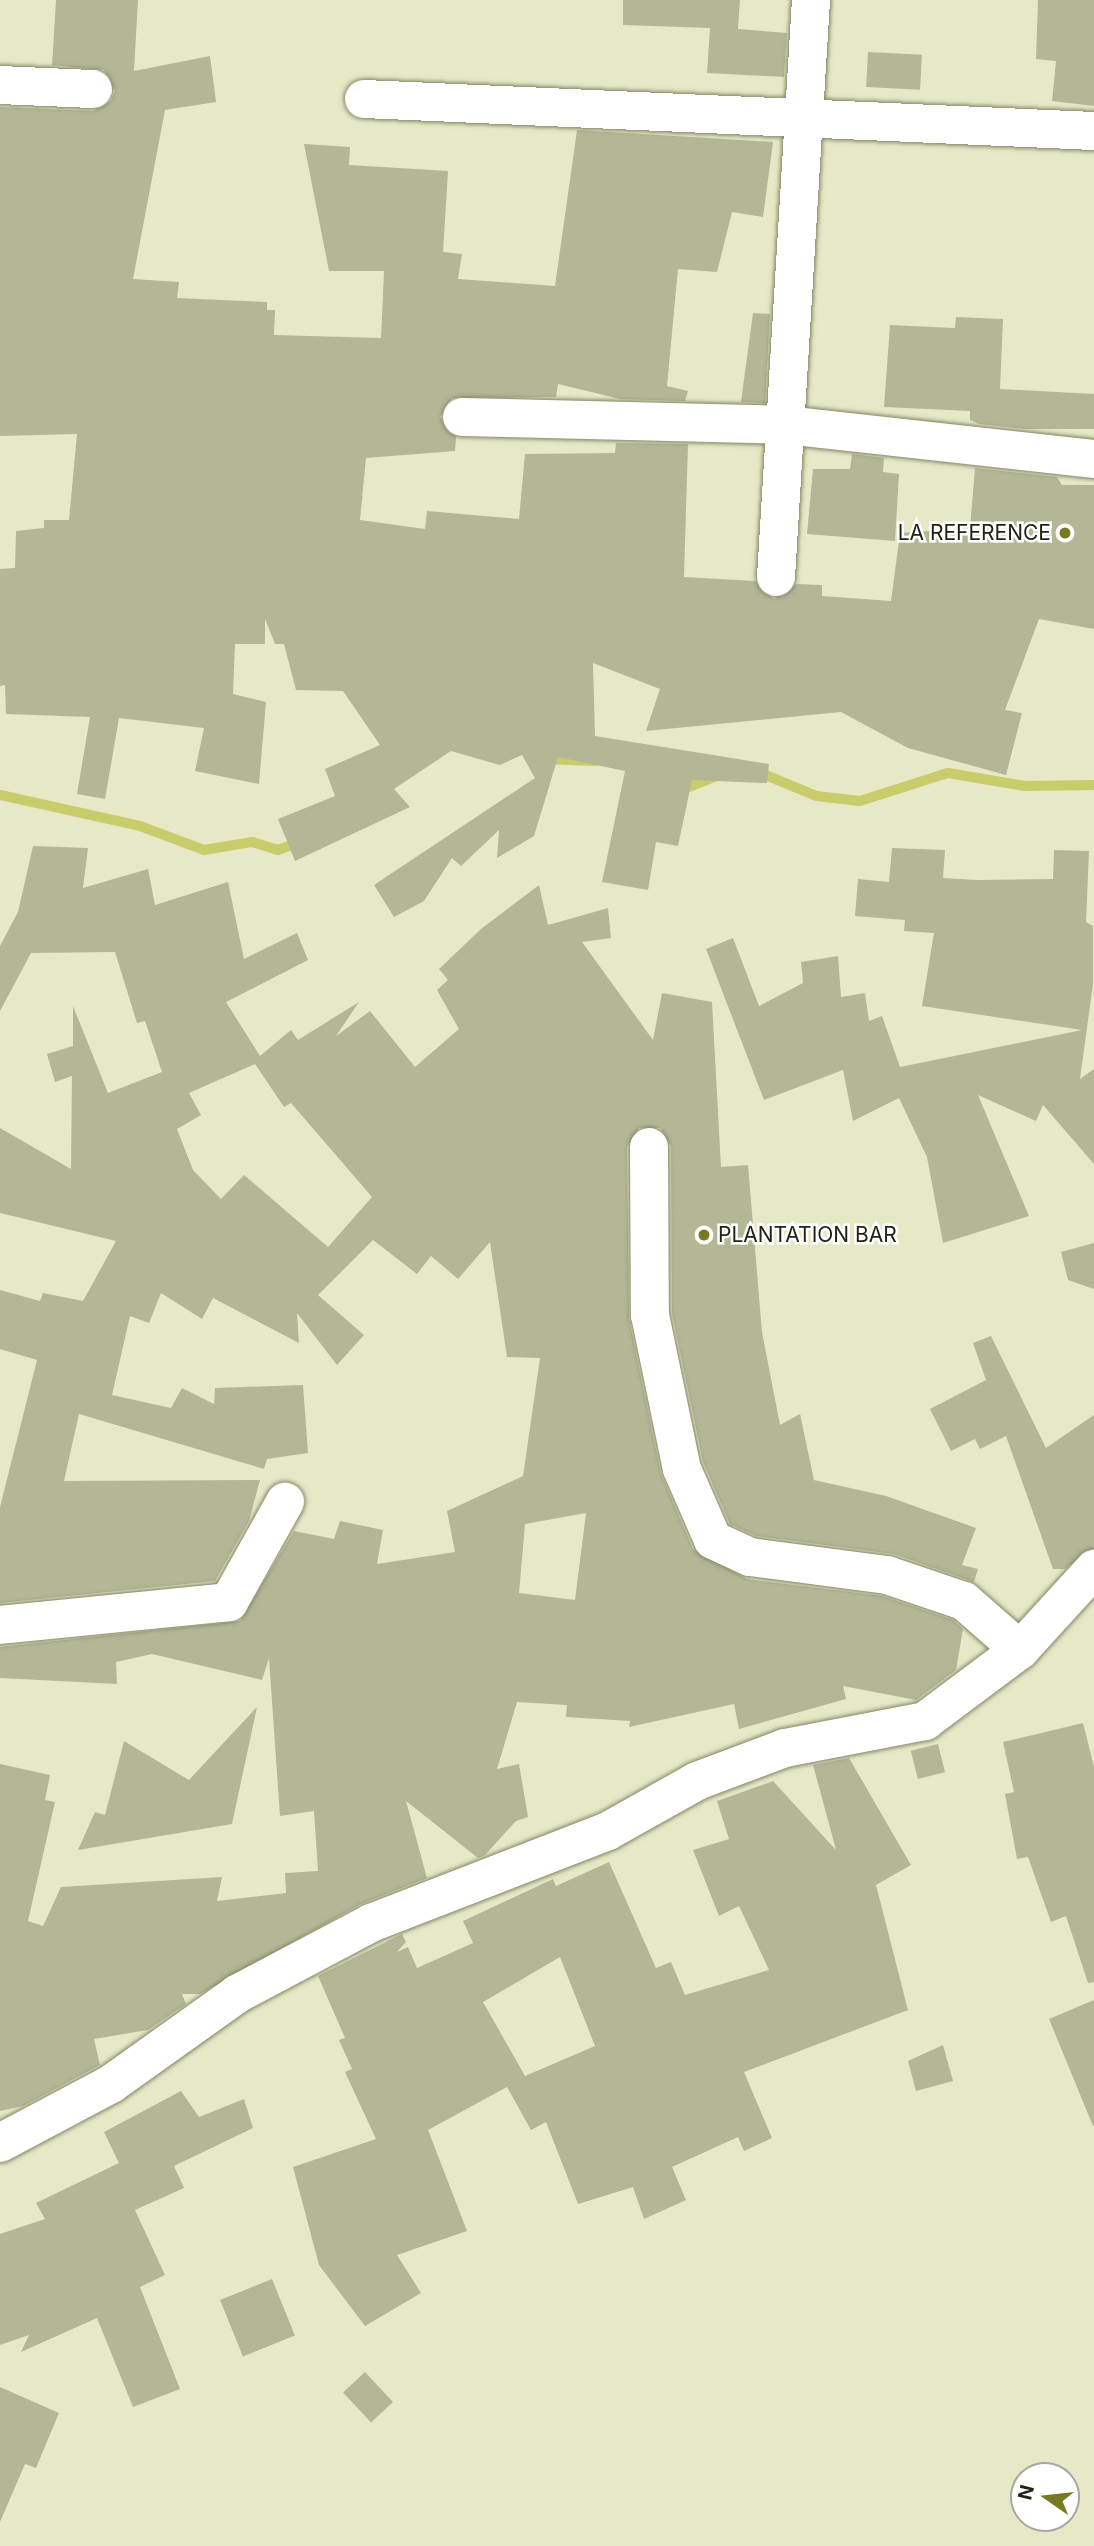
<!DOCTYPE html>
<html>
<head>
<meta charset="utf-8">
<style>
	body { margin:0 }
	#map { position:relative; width:1094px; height:2546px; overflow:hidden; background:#e6e8c6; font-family:Inter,sans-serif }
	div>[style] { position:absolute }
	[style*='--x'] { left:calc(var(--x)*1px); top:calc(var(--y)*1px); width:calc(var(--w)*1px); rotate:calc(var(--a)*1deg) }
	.stream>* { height:10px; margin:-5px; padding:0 5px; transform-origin:5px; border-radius:5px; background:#c8cc6a }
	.building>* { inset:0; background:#b4b796; transform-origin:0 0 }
	.roads { filter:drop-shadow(0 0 2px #838566) drop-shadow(0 0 2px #838566) }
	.minor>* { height:38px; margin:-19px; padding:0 19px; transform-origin:19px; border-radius:19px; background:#fff }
	.dots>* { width:19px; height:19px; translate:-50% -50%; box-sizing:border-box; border:4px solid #fff; border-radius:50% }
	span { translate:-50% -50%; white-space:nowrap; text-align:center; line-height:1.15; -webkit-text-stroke:5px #fff; paint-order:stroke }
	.poi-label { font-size:21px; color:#222316 }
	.right { translate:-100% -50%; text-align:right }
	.left { translate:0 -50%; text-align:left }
	.north { position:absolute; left:1010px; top:2462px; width:70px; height:70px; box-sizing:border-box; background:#fff; border:2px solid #a7a7a2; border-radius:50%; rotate:284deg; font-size:19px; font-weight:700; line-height:28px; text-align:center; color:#222316 }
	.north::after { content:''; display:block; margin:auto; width:24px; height:32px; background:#787a22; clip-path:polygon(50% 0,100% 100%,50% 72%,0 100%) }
</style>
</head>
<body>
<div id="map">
	<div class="stream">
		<i style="--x:546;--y:759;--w:49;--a:2.3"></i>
		<i style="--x:756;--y:771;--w:65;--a:22.6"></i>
		<i style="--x:816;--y:796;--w:44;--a:6.5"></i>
		<i style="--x:860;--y:801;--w:92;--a:-17.7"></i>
		<i style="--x:948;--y:773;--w:78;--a:9.6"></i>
		<i style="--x:1025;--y:786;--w:69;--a:-0.8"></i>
		<i style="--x:679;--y:791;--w:40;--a:-22"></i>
		<i style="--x:0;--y:795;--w:143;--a:12.5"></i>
		<i style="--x:140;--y:826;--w:68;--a:20.6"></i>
		<i style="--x:204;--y:850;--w:49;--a:-9.5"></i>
		<i style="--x:252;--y:842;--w:27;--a:17"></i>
		<i style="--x:278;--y:850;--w:23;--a:-20"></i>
	</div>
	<div class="building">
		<i style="clip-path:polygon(56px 0,138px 0,134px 71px,210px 56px,216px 102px,165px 110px,133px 279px,179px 282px,177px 298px,267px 302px,267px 310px,275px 310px,274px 335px,381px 338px,384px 271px,329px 271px,304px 144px,350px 147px,349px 165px,448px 171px,443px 252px,462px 254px,458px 279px,555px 286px,577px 130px,773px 142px,763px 217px,732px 212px,717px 272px,678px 269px,667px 386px,688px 391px,685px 401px,620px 399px,558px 384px,556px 397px,452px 398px,440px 417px,456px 437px,455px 451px,366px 458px,360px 520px,425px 529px,427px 511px,519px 519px,525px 454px,615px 453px,616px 443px,688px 444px,684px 577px,755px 581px,774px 599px,796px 584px,822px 585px,822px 596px,891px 601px,900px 533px,970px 528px,975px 468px,1057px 477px,1062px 485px,1094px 485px,1094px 629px,1039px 619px,1005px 710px,1022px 713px,1006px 775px,908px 748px,841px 712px,646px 731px,660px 689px,593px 663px,595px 736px,769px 764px,767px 783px,692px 780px,678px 846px,656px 842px,648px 890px,602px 882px,625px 771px,558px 757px,534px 836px,497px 858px,499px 830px,461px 866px,452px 858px,424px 901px,394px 917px,374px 885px,535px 778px,522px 755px,500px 765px,451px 751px,394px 789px,410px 807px,295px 861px,278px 819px,335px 796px,325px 769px,380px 745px,343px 691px,296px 690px,284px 644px,275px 644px,265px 619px,265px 644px,235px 644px,233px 694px,266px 702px,259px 784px,195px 771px,204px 728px,119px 718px,105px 799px,77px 794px,90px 717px,6px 714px,5px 685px,0 686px,0 569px,15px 568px,16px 531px,44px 528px,44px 520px,69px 520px,77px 434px,0 436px,0 107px,93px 111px,111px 101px,115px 91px,104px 70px,52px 65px)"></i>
		<i style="clip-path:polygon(623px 0,740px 0,738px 29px,787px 33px,784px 77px,707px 73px,710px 28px,623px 25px)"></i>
		<i style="clip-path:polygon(1038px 0,1094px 0,1094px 106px,1052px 101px,1056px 61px,1036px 59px)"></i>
		<i style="left:868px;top:52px;width:54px;height:35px;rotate:3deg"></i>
		<i style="clip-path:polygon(753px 313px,770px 314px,765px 403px,741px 402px)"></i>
		<i style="clip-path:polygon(956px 317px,1003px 319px,1000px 389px,1094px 394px,1094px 429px,1025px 429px,979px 424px,970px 420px,970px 411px,884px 407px,890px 325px,955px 328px)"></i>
		<i style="clip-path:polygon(852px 454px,884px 458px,883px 472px,899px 474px,895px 541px,807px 534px,813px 469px,850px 469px)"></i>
		<i style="clip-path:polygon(evenodd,33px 846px,88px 848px,83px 888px,148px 869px,155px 905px,228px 882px,244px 959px,297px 933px,308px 960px,226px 1002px,260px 1056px,291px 1030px,298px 1040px,359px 1002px,336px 1036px,370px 1011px,415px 1067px,459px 1029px,437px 990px,448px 980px,439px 969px,481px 929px,539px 885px,548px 925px,608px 908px,611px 938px,582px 942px,653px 1040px,662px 993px,712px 1002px,721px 1167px,748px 1165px,762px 1332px,780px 1425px,800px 1414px,814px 1480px,886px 1496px,976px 1528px,962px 1565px,978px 1569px,974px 1582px,894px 1554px,756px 1536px,730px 1524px,703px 1462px,672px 1313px,671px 1146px,660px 1128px,639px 1128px,627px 1147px,629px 1319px,661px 1474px,693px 1549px,747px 1579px,882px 1596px,953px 1620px,963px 1629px,956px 1670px,916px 1700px,843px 1686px,846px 1699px,739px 1729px,734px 1704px,629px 1727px,630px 1721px,566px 1717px,567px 1705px,517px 1702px,497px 1769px,519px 1764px,528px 1817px,516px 1821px,485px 1855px,478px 1858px,406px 1801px,427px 1878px,361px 1904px,200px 1994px,182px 1994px,186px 2004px,148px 2030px,94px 2039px,100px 2065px,23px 2106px,0 2111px,0 1764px,50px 1775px,45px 1800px,55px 1802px,28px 1921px,43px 1926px,61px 1887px,222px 1877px,217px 1901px,286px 1893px,285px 1873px,318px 1871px,314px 1811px,280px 1816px,269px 1658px,262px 1680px,152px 1654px,116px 1662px,117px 1684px,0 1678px,0 1647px,240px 1621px,294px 1531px,334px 1539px,340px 1521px,383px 1530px,377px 1564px,455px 1552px,447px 1511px,523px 1476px,540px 1358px,507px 1357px,490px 1242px,458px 1279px,431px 1256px,417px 1274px,373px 1240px,318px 1295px,364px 1335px,337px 1365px,297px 1313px,299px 1343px,213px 1298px,202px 1319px,161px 1293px,149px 1323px,130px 1316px,112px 1395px,171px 1408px,182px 1388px,214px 1404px,215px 1388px,303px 1385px,308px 1453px,267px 1459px,264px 1469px,79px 1414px,64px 1481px,260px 1480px,249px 1521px,215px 1581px,0 1603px,0 1507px,37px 1360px,0 1349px,0 1290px,40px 1301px,43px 1293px,83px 1301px,116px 1241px,0 1213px,0 1128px,71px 1169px,72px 1076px,55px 1082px,47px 1054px,73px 1046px,73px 1006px,108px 1093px,162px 1072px,145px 1021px,137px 1023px,115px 952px,31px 953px,0 1011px,0 946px,18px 912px,33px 846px,255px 1064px,284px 1107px,291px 1103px,372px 1197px,328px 1247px,244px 1175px,221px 1199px,193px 1170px,177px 1129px,201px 1115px,189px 1093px,255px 1064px,33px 846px,586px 1513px,575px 1600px,519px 1593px,525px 1524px,586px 1513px)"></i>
		<i style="clip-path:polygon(892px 848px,945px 850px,943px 878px,977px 880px,1053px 879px,1054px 850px,1089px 851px,1086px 922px,1093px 926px,1093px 984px,1080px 1079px,1094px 1069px,1094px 1164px,1043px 1105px,1036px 1121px,978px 1095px,1029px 1216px,943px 1243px,927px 1157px,899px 1098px,853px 1121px,843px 1070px,764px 1100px,706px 949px,733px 938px,759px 1006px,803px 983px,801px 962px,838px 956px,841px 997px,865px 993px,869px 1021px,882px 1016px,900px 1067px,1082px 1030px,922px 1006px,934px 933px,904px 931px,905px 920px,855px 916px,858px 879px,889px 882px)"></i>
		<i style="clip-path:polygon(1094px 1243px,1094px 1289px,1068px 1280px,1061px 1252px)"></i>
		<i style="clip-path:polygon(991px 1336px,1046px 1448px,1094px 1415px,1094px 1548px,1065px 1569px,1053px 1569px,1006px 1436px,980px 1449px,975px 1439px,951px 1451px,930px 1409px,986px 1380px,973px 1343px)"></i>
		<i style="clip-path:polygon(257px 1707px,232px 1824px,78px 1850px,95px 1812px,105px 1815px,124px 1741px,189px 1780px)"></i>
		<i style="clip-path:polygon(1083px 1723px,1094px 1767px,1094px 1982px,1088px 1983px,1066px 1916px,1051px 1922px,1028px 1857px,1017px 1859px,1005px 1794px,1014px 1792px,1003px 1742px)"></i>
		<i style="left:938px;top:1744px;width:29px;height:28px;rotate:76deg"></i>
		<i style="clip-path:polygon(evenodd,849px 1758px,911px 1865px,876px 1885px,908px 2010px,744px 2072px,772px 2138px,744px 2151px,738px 2137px,672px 2167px,686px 2200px,644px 2219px,633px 2187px,578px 2204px,546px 2122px,531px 2130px,507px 2087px,428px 2130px,467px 2231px,397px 2255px,421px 2293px,365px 2326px,319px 2265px,293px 2167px,376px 2139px,345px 2072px,352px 2069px,339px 2040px,345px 2038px,318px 1976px,402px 1934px,406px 1942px,397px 1952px,408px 1947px,417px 1968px,473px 1943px,463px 1921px,553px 1879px,556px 1886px,609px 1862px,656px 1968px,671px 1962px,685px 1995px,769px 1970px,739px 1906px,719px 1916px,693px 1850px,729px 1839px,717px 1801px,773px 1781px,836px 1850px,813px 1765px,849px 1758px,560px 1957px,595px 2046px,525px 2076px,483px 2002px,560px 1957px)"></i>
		<i style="clip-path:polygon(1094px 2000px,1094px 2126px,1093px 2126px,1049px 2019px)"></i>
		<i style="clip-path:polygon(943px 2045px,953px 2081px,916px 2091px,908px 2061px)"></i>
		<i style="clip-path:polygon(181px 2091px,199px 2117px,244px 2099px,253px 2128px,174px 2166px,184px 2188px,135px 2210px,165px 2275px,140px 2287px,180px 2389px,133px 2407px,97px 2318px,21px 2352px,29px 2335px,0 2345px,0 2234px,45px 2219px,36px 2203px,119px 2163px,104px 2132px)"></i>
		<i style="left:272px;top:2279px;width:61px;height:56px;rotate:68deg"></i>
		<i style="left:365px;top:2372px;width:41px;height:30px;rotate:47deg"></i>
		<i style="clip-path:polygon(0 2387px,59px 2413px,36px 2468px,25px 2464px,0 2522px)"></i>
	</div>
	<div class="roads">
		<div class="minor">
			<i style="--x:0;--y:85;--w:93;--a:2.5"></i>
			<i style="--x:364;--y:99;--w:731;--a:2.51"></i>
			<i style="--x:462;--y:417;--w:323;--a:1.4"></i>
			<i style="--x:785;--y:425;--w:311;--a:6.3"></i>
			<i style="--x:776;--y:577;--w:578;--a:-86.53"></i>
			<i style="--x:649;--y:1147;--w:168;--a:89.7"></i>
			<i style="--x:650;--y:1315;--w:157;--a:78.3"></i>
			<i style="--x:682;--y:1469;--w:77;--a:66.4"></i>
			<i style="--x:713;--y:1540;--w:41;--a:24.7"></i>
			<i style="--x:750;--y:1557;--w:138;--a:7.5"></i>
			<i style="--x:887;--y:1575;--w:81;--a:18.7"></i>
			<i style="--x:964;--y:1601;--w:74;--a:41.2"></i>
			<i style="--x:0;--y:1625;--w:230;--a:-5.7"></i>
			<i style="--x:229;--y:1602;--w:115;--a:-60.8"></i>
			<i style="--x:0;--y:2143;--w:126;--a:-28"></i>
			<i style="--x:111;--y:2084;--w:155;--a:-35.5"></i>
			<i style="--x:237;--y:1994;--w:152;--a:-27.9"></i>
			<i style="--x:371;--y:1923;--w:254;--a:-21.2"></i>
			<i style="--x:608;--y:1831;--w:102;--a:-29.3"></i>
			<i style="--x:697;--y:1781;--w:94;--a:-20.6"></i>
			<i style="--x:785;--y:1748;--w:143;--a:-10.9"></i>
			<i style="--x:925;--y:1721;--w:119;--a:-36.8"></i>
			<i style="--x:1020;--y:1650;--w:110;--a:-47.6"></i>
		</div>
	</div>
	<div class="dots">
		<i style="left:1065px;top:533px;background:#787a22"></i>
		<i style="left:704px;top:1235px;background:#787a22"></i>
	</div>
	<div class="poi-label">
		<span class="right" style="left:1051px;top:533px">LA REFERENCE</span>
		<span class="left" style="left:718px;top:1235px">PLANTATION BAR</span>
	</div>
	<div class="north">N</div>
</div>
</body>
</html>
